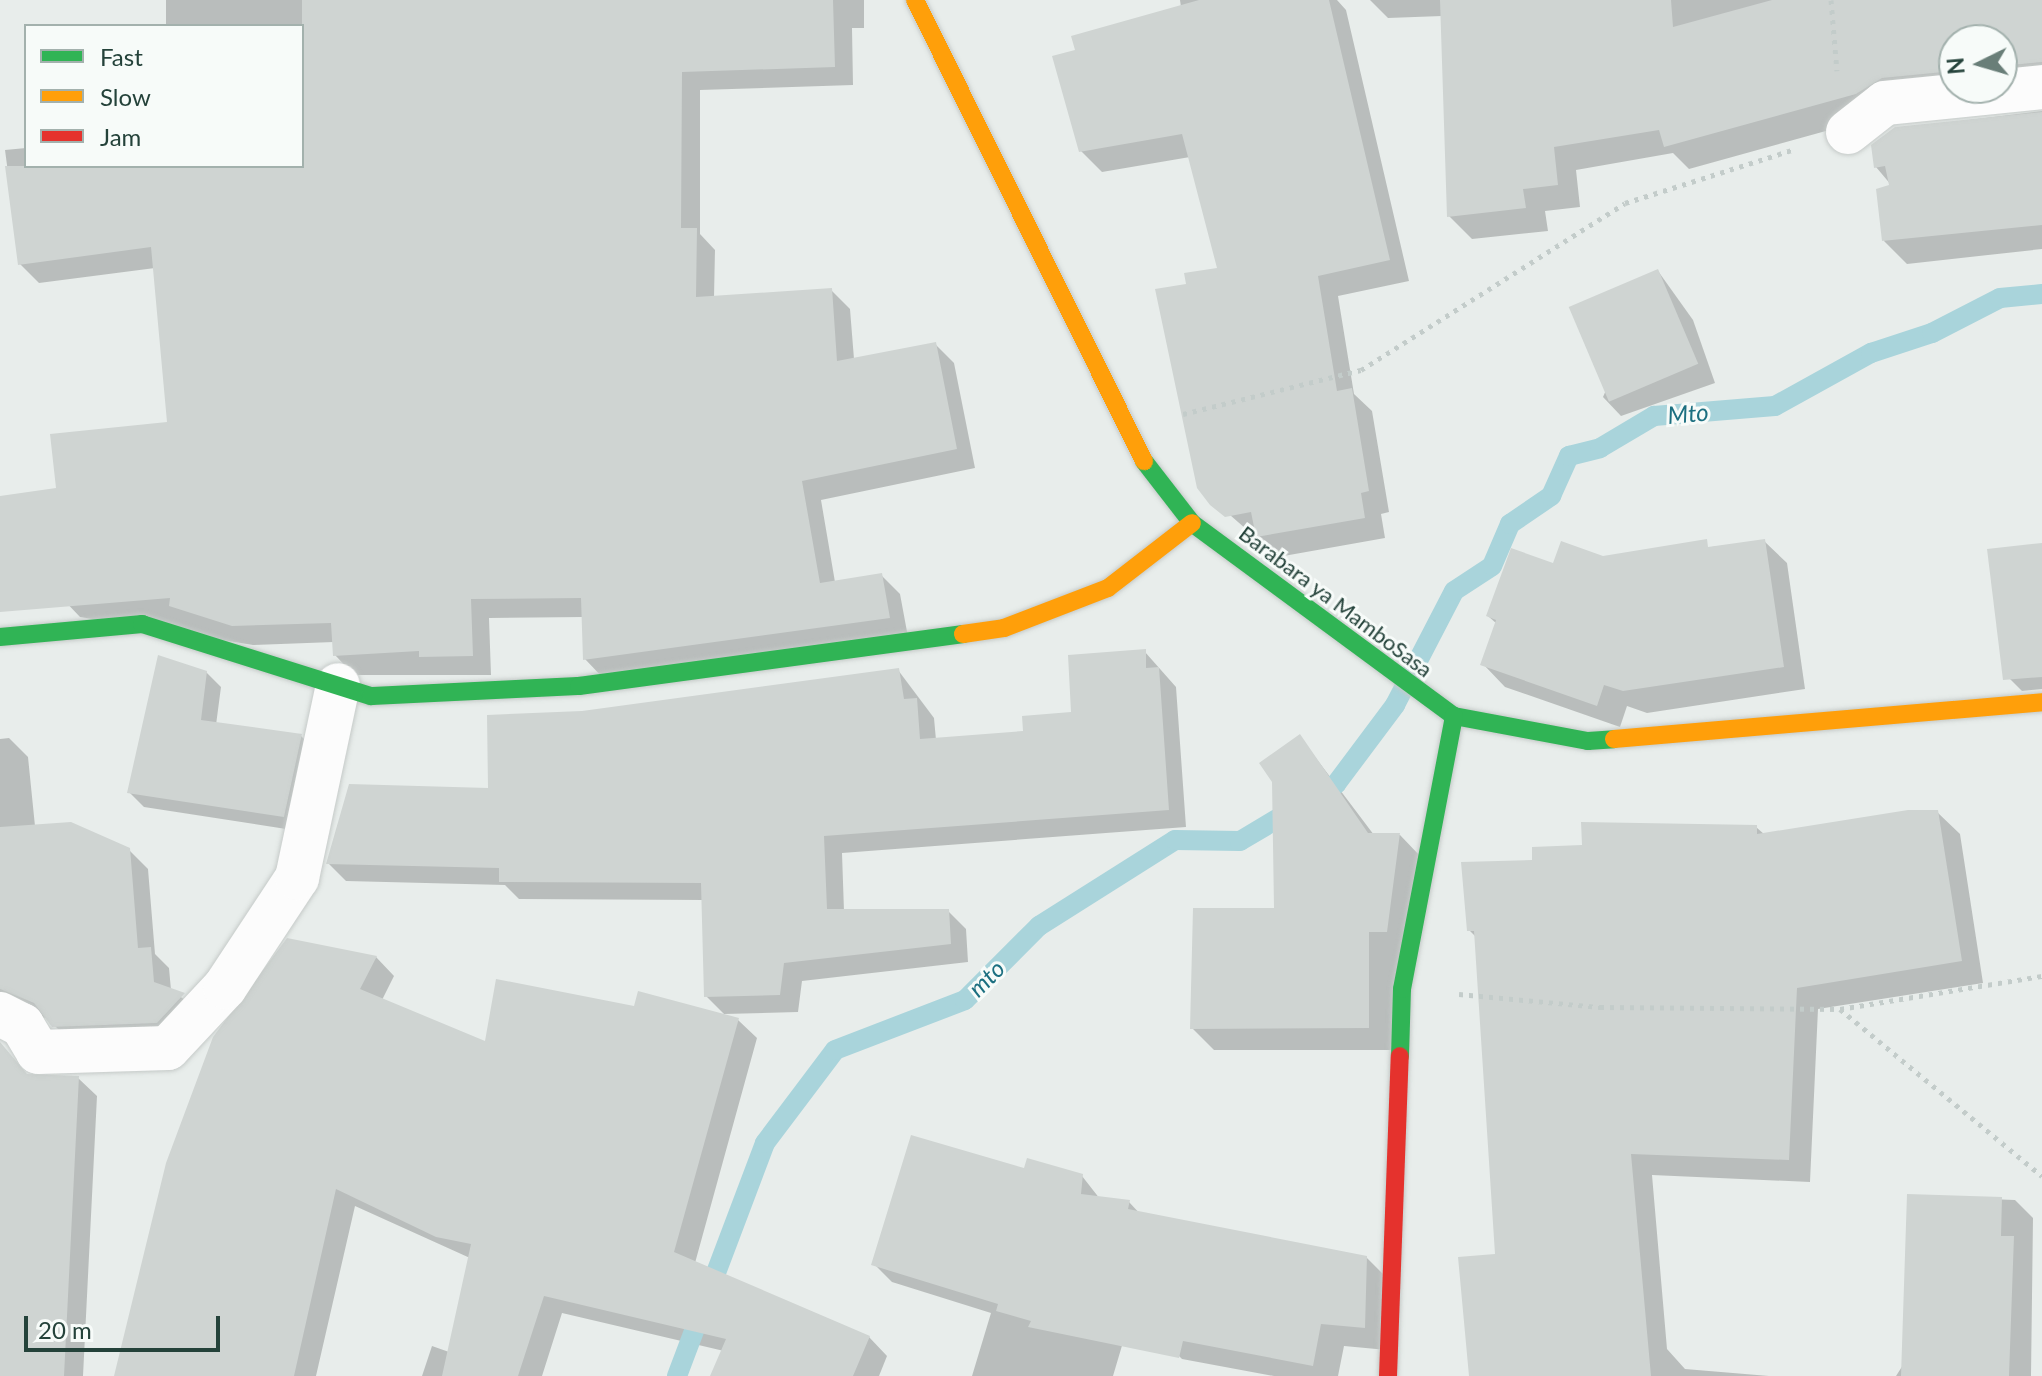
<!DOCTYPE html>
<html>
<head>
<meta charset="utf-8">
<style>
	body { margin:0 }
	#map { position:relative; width:2042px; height:1376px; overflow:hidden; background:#e8edeb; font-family:Lato,sans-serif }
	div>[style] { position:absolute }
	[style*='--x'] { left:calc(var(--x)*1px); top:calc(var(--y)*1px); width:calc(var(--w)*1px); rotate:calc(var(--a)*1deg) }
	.shadow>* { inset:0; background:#0003 }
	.stream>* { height:20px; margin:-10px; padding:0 10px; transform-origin:10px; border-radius:10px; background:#a9d4db }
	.building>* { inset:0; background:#cfd4d2; transform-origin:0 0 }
	.path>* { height:5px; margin-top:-2.5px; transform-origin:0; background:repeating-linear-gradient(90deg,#c3ccca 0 4px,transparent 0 10px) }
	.roads { filter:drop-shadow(0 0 2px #c5cac8) drop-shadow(0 0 2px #c5cac8) }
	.street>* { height:44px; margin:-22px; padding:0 22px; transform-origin:22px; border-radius:22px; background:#fcfcfc }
	.fast>* { height:18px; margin:-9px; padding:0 9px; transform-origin:9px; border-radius:9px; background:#30b455 }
	.slow>* { height:18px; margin:-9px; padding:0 9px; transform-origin:9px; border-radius:9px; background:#ff9f0a }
	.jam>* { height:18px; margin:-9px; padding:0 9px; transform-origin:9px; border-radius:9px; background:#e5322d }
	span { translate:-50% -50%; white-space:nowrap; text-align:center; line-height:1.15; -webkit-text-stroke:6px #f7fbf9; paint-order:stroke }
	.street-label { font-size:22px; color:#24423a }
	.water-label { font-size:24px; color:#1c6f80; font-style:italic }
	.legend { position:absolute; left:24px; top:24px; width:280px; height:144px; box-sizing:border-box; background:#f7fbf9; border:2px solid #a3b1ad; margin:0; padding:10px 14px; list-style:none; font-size:24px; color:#24423a }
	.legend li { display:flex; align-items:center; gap:16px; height:40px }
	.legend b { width:40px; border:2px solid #a3b1ad }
	.north { position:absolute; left:1938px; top:24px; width:80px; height:80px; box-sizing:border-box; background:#f7fbf9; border:2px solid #a3b1ad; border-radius:50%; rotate:265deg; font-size:22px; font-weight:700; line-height:32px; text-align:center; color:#24423a }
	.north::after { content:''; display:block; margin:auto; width:28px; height:36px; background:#697e78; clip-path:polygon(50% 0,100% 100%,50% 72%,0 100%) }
	.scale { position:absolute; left:24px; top:1316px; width:196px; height:36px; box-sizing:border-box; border:4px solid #24423a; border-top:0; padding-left:10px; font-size:24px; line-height:28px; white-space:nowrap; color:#24423a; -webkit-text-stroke:6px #f7fbf9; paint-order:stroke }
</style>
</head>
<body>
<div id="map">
	<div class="shadow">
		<i style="clip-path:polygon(166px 0,864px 0,864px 28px,852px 28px,853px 85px,700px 90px,700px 234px,715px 250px,714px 298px,831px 290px,850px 309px,854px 359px,935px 344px,954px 363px,975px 468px,821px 500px,835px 582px,881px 575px,900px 594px,908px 637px,604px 679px,585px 659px,584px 617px,489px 618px,491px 675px,354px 675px,335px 655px,334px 642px,253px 645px,80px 617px,61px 597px,0 602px,0 498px,58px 489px,169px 424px,155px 268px,39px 283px,20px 264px,5px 150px,26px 148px,26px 166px,302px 166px,302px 26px,166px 26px)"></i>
		<i style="clip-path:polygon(1180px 0,1337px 0,1346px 10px,1409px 281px,1338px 296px,1354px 394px,1372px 411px,1389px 512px,1381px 514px,1385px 538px,1278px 557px,1198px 487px,1188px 285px,1219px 269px,1190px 157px,1102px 172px,1081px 151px,1077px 52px,1181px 7px)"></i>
		<i style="clip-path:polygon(evenodd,1370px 0,2042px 0,2042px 87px,1880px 116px,1689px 169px,1673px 153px,1576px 170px,1580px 207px,1545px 211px,1548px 231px,1472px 239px,1449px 216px,1442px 16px,1388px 18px,1370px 0,1954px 40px,2002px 40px,2002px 88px,1954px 88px,1954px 40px)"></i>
		<i style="clip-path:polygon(2042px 111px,2042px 249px,1907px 264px,1884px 241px,1892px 186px,1876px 167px,1896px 129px)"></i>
		<i style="clip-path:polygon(1658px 271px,1693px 320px,1715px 383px,1621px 416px,1603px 397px)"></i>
		<i style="clip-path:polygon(1764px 541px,1787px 563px,1805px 689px,1647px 713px,1627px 706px,1620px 727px,1505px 687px,1483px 664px,1497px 624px,1488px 616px,1554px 565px)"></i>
		<i style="clip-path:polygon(2042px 545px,2042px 689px,2022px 691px,2004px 673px)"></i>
		<i style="clip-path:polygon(1145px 652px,1176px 687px,1186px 827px,842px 853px,844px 911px,948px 911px,966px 929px,968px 962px,802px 981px,798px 1012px,724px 1014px,706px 996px,704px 900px,519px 899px,505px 885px,346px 881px,328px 863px,490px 790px,583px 713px,898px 670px,934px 718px,936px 740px,1025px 733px,1074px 713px)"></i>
		<i style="clip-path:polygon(206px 672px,221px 687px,216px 725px,301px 736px,316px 751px,299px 831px,144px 807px,129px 792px)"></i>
		<i style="clip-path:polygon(1300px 737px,1374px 835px,1400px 835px,1422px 858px,1391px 1050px,1214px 1050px,1192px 1028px,1276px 910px)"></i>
		<i style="clip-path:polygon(9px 738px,28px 757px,35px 826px,129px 850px,148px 869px,155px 954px,169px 968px,171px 990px,203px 1013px,176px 1041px,73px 1044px,48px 1019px,19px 1007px,0 1020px,0 739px)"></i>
		<i style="clip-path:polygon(1937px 812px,1960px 834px,1983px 983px,1818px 1009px,1810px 1182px,1652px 1175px,1667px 1349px,1685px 1369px,1769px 1376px,1471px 1376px,1497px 1256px,1477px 938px,1469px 930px,1534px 862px,1584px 847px,1756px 827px,1765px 835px)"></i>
		<i style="clip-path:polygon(376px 957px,394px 976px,382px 1000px,486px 1043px,635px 1008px,738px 1020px,757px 1038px,695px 1263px,869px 1337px,887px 1356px,879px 1376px,715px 1376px,724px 1351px,562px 1313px,542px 1376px,422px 1376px,432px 1346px,449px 1352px,470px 1258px,355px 1206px,316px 1376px,116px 1376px)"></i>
		<i style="clip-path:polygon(0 1044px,27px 1076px,78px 1078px,97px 1096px,83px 1376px,0 1376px)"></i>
		<i style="clip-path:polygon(1025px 1171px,1082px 1176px,1100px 1199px,1129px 1202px,1156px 1231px,1113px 1376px,972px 1376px,991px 1313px,892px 1282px,874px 1264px)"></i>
		<i style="clip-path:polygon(1909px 1196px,2015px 1200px,2033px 1218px,2031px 1376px,1877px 1376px,1896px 1376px,1903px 1365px)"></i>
		<i style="clip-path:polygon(1366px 1257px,1390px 1281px,1387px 1350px,1344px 1346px,1338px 1376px,1274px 1376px,1182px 1359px,1158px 1335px)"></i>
	</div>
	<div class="stream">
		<i style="--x:677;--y:1376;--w:249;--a:-69.3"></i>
		<i style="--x:765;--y:1143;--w:116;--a:-53"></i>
		<i style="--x:835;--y:1050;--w:139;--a:-21"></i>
		<i style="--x:965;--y:1000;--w:105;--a:-45"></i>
		<i style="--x:1039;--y:926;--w:161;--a:-32.3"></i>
		<i style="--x:1175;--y:840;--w:65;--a:0.9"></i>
		<i style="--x:1240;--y:841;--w:112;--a:-30.7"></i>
		<i style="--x:1336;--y:784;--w:99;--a:-53.2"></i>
		<i style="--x:1395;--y:705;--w:128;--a:-62.6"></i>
		<i style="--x:1454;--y:591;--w:45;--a:-33.3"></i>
		<i style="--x:1492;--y:566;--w:46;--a:-66.8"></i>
		<i style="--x:1510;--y:524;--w:50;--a:-34.3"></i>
		<i style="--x:1551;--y:496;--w:44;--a:-65.8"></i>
		<i style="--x:1569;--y:456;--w:32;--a:-14"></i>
		<i style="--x:1600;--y:448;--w:63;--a:-30.7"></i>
		<i style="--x:1654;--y:416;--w:121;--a:-4.7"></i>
		<i style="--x:1775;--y:406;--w:110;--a:-28.9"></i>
		<i style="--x:1871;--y:353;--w:64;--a:-18.2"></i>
		<i style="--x:1932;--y:333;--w:76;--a:-27.2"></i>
		<i style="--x:2000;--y:298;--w:42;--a:-5.4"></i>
	</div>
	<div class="building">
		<i style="clip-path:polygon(302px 0,833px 0,835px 67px,682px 72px,681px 228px,697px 228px,696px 297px,832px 288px,837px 361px,936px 342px,957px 449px,802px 481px,820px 583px,882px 573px,890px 618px,583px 660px,581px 598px,471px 599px,473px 656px,419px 657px,419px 651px,333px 656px,331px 623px,232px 626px,169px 606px,170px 598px,0 612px,0 496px,56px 488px,50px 434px,167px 422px,151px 247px,18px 265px,5px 166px,302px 166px)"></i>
		<i style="clip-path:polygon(1199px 0,1329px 0,1390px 260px,1318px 276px,1337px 391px,1352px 388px,1369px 491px,1361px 493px,1365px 518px,1256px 537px,1251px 512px,1225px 517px,1210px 505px,1197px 488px,1155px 289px,1186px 284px,1184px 273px,1217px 268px,1182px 134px,1079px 152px,1052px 56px,1075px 50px,1071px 36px)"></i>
		<i style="clip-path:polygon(1440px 0,1671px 0,1673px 27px,1772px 0,2042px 0,2042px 62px,2002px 66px,2002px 40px,1954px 40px,1954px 71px,1882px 78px,1856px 94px,1664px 147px,1659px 130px,1554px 147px,1558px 185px,1523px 189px,1526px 208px,1447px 217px)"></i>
		<i style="clip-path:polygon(2042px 112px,2042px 225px,1882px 241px,1876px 189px,1889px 185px,1885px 166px,1874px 168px,1871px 145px,1895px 127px)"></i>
		<i style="left:1658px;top:269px;width:103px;height:97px;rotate:67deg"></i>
		<i style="clip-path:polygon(1707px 539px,1708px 547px,1765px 539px,1784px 667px,1623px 691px,1604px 685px,1597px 706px,1480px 665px,1496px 620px,1486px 616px,1511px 548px,1553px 563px,1561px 541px,1603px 556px)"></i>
		<i style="clip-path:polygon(2042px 543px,2042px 677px,2003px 680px,1987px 549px)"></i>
		<i style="clip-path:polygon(1146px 649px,1146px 668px,1159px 667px,1169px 810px,824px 836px,827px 909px,949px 909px,951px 944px,784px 963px,780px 995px,704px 997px,701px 883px,499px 882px,499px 868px,326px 864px,349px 784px,488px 788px,487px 715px,582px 711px,899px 668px,904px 699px,917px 698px,920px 739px,1023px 731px,1022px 716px,1071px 712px,1068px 655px)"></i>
		<i style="clip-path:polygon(158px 655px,207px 671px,201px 720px,302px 734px,284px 817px,127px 793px)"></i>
		<i style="clip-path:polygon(1300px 734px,1368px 833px,1400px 833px,1387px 932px,1369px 932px,1369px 1028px,1190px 1029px,1193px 908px,1274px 908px,1272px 782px,1259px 763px)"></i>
		<i style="clip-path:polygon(1908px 810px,1938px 810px,1962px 961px,1797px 988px,1789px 1160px,1631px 1154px,1651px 1376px,1469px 1376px,1458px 1257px,1495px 1254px,1474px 931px,1467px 931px,1461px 862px,1532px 860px,1532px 847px,1582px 845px,1581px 822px,1757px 825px,1757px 834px)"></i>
		<i style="clip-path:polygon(71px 822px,130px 848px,138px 948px,151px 947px,154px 982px,185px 993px,157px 1023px,52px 1027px,34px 1003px,0 989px,0 827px)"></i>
		<i style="clip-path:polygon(287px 938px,377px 956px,360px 989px,485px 1041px,496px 979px,634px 1006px,638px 991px,739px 1018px,674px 1252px,870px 1336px,853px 1376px,710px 1376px,726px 1339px,544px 1296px,518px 1376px,442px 1376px,471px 1244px,436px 1237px,336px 1189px,294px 1376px,114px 1376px,166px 1163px,213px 1037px)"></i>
		<i style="clip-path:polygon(0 1042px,27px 1074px,79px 1076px,64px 1376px,0 1376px)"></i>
		<i style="clip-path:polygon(911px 1135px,1024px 1168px,1027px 1158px,1083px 1174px,1081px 1194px,1130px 1200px,1128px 1209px,1367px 1256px,1365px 1328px,1321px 1324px,1313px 1366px,1183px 1341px,1179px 1358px,1028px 1327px,1031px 1321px,996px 1311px,998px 1304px,871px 1265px)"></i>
		<i style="clip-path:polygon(1907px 1194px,2002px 1197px,2001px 1236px,2014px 1236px,2009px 1376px,1901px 1376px)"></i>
	</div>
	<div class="path">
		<i style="--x:1831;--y:0;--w:71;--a:85.2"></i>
		<i style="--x:1183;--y:414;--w:183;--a:-13.9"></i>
		<i style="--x:1361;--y:370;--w:312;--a:-32.3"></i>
		<i style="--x:1625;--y:203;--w:178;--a:-17.6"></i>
		<i style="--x:1459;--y:994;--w:142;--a:5.3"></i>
		<i style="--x:1600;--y:1007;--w:240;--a:0.5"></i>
		<i style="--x:1840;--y:1009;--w:205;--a:-9.3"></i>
		<i style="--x:1840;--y:1009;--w:262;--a:39.6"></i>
	</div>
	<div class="roads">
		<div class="street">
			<i style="--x:1848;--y:132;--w:47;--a:-38.1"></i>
			<i style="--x:1885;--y:103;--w:158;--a:-5.8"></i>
			<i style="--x:0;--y:1014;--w:25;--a:27"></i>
			<i style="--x:22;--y:1025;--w:31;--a:59"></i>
			<i style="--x:38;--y:1052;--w:130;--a:-1.8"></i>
			<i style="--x:168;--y:1048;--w:83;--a:-46.9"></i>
			<i style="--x:225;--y:987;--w:131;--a:-56.6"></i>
			<i style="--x:297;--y:878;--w:197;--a:-78"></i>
		</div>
		<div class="fast">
			<i style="--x:1144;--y:461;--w:78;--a:52.3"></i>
			<i style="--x:1192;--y:523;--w:325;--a:36.4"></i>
			<i style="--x:1454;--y:716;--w:136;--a:10.6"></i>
			<i style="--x:1588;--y:741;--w:26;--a:-4"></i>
			<i style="--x:0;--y:637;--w:143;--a:-5.2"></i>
			<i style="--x:142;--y:624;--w:240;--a:17.5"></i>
			<i style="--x:371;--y:696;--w:208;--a:-2.8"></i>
			<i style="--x:579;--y:686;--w:388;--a:-7.7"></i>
			<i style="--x:1400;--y:1056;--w:67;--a:-88.3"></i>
			<i style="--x:1402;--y:989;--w:278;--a:-79.2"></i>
		</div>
		<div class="slow">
			<i style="--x:915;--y:0;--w:515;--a:63.58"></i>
			<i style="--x:963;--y:634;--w:41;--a:-8.3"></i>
			<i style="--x:1004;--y:628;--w:111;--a:-21"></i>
			<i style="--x:1108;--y:588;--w:106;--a:-37.7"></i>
			<i style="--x:1614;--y:739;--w:430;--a:-4.9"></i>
		</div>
		<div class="jam">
			<i style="--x:1388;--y:1376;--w:320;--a:-87.9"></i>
		</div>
	</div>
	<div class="street-label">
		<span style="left:1336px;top:601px;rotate:37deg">Barabara ya MamboSasa</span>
	</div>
	<div class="water-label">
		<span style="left:1688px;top:413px;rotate:-5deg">Mto</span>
		<span style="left:986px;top:978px;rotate:-45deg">mto</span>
	</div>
	<ul class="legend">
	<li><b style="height:10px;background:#30b455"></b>Fast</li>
	<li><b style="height:10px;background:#ff9f0a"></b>Slow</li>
	<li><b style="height:10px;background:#e5322d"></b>Jam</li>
	</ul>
	<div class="north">N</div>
	<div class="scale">20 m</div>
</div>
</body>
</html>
